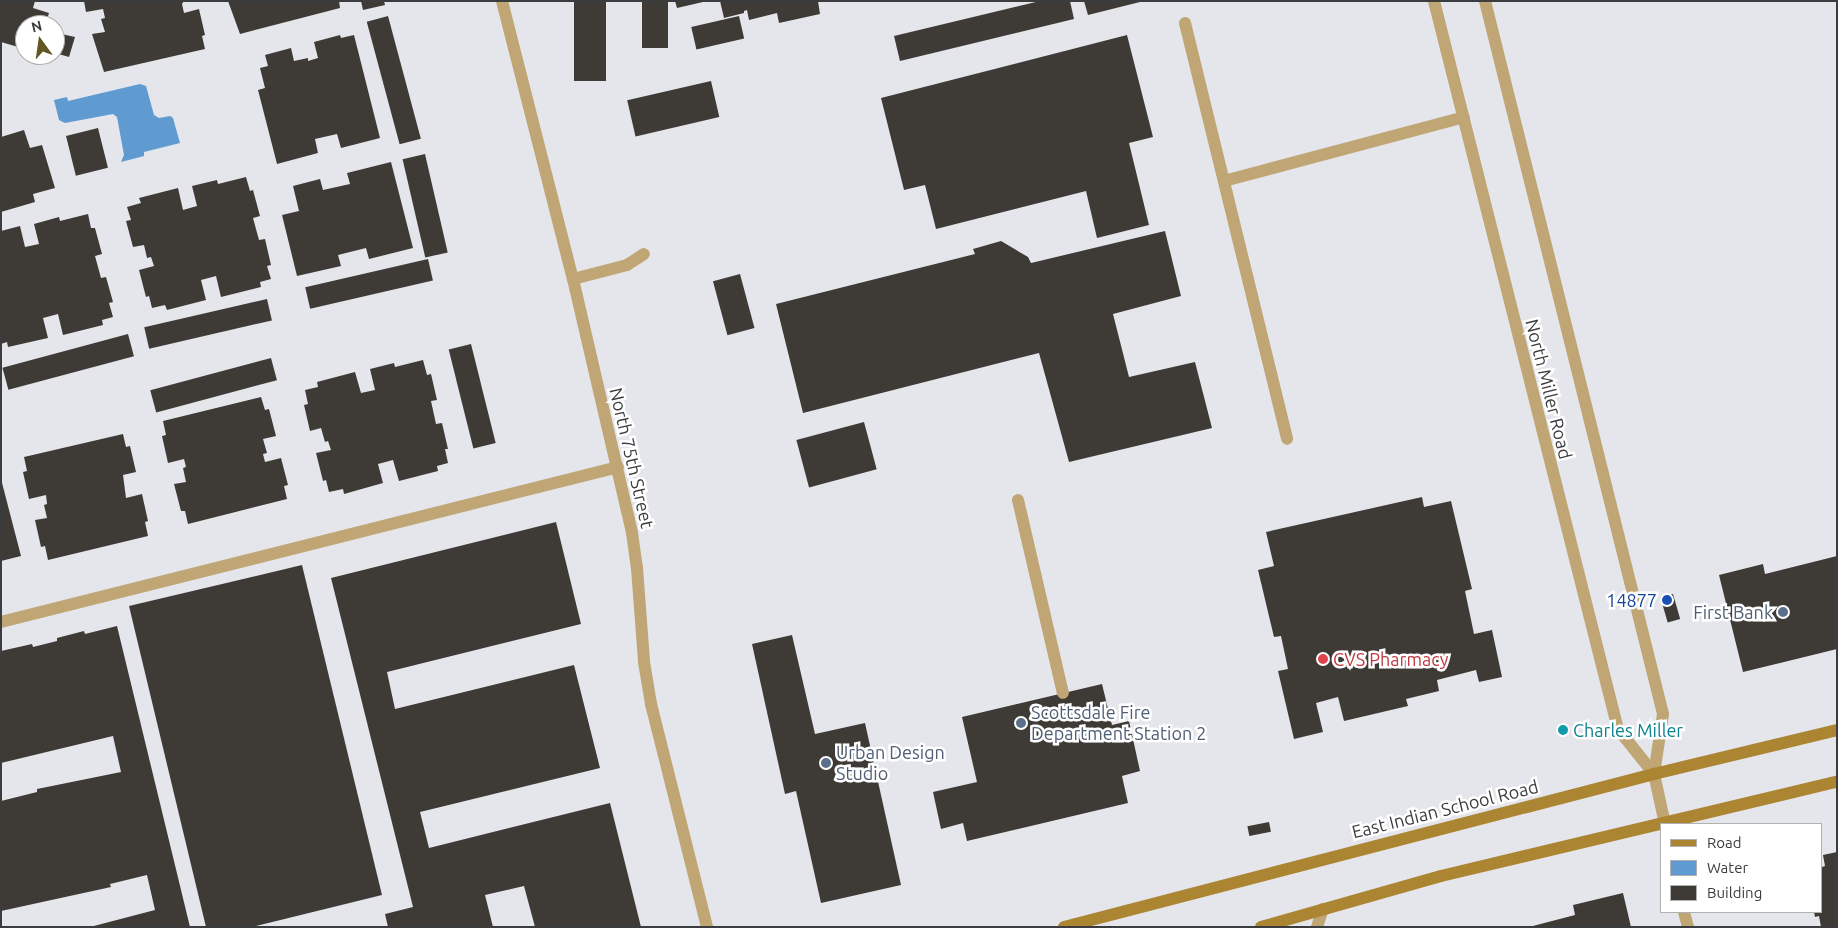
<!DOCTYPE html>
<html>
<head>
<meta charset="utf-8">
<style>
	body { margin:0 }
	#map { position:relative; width:1838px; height:928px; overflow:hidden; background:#e5e5ec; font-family:Ubuntu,sans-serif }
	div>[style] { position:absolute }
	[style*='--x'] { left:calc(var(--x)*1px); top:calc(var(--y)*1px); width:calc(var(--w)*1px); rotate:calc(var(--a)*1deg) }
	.water>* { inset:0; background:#5f9bd1 }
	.building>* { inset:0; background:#3e3b37; transform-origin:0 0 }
	.service>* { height:12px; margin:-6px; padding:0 6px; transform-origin:6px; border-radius:6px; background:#bfa674 }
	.minor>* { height:12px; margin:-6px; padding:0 6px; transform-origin:6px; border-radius:6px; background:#bfa674 }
	.tertiary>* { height:12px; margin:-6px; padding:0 6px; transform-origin:6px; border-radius:6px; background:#bfa674 }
	.secondary>* { height:12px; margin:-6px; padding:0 6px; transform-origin:6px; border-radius:6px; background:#ab8531 }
	.dots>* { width:14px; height:14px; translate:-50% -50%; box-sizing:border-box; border:2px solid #fff; border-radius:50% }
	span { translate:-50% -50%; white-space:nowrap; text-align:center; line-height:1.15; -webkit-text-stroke:5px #fff; paint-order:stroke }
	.street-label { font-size:18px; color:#3b3c3e }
	.transit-label { font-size:18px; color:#164399 }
	.right { translate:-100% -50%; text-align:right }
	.service-label { font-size:18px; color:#4e5e75 }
	.left { translate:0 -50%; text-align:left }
	.health-label { font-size:18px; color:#be3a42 }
	.culture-label { font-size:18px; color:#0d838f }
	.frame { position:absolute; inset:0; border:2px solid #3b3c3e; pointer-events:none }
	.legend { position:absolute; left:1660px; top:823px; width:162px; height:90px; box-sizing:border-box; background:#fff; border:1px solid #b1b1b2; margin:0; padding:6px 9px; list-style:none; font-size:15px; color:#3b3c3e }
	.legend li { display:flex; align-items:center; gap:10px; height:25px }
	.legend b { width:25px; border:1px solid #b1b1b2 }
	.north { position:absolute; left:15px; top:15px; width:50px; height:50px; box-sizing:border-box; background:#fff; border:1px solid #b1b1b2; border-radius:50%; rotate:346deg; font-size:14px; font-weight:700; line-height:20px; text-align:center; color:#3b3c3e }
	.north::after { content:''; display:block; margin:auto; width:18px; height:22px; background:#635623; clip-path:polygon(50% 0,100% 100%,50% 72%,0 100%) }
</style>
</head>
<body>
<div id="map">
	<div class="water">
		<i style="clip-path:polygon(140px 84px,146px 86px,154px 115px,159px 118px,170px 116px,173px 118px,180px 143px,144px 152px,144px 156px,121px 162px,124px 155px,117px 117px,113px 114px,65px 123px,59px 120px,54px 100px,67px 97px,68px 101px)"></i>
	</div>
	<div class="building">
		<i style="clip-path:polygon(1px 1px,35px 1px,33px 8px,49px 13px,45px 25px,25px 25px,25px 49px,1px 42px)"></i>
		<i style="clip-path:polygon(84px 1px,184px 1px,182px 4px,184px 13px,199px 9px,205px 35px,202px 36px,205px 49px,104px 72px,92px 34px,105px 32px,101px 19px,105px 18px,103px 9px,86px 12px)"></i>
		<i style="clip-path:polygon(228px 1px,339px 1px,340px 8px,240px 34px)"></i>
		<i style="clip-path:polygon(361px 1px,384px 1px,385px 5px,363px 10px)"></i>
		<i style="left:574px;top:1px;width:32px;height:80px"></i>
		<i style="left:642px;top:1px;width:26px;height:47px"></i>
		<i style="clip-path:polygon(675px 1px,703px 1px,703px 2px,677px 8px)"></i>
		<i style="clip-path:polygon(720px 1px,818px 1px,820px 14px,779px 23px,777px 13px,749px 20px,747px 10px,744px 11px,744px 13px,724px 18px)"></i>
		<i style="clip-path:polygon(1040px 1px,1070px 1px,1074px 19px,900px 61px,894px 36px)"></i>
		<i style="clip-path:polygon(1084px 1px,1140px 1px,1140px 2px,1088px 15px)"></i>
		<i style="left:388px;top:16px;width:127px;height:22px;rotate:75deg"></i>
		<i style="left:739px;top:16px;width:23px;height:49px;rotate:77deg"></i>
		<i style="clip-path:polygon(57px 33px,75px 37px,69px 57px,55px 53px)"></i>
		<i style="clip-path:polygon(340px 35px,341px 38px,354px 35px,380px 138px,341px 148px,337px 134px,315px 139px,318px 153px,277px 164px,258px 90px,265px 88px,260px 68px,268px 66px,265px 55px,291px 48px,294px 61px,308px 58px,308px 61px,318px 58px,314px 42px)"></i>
		<i style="clip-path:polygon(1127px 35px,1153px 137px,1129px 143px,1149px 225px,1097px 238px,1086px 191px,936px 229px,925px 185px,904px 190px,881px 98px)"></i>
		<i style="left:711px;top:81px;width:37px;height:86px;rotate:77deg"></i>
		<i style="left:98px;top:128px;width:41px;height:33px;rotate:76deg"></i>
		<i style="clip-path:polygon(24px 130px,30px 148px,42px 145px,55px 188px,33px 194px,35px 202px,1px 212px,1px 137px)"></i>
		<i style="left:425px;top:154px;width:101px;height:23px;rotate:77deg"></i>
		<i style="clip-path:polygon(391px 162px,413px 248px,369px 259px,366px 248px,338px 255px,341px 266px,297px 276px,282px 215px,299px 211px,293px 186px,320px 179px,323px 190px,350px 184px,347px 173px)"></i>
		<i style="clip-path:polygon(246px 177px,250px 191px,253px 190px,260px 216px,253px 218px,259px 240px,265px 239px,271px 265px,267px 266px,271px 279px,260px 282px,261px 287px,221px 297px,216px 276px,201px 280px,206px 300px,167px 310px,165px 305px,152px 308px,149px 296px,146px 297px,139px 270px,154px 266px,151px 257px,147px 258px,144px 245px,133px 247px,126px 221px,131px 220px,127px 207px,141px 203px,139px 198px,178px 188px,183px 210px,197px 206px,192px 186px,217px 180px,218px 184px)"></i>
		<i style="clip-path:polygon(88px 214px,91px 228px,95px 228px,102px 254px,95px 256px,101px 278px,106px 277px,113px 302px,109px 303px,113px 317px,102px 320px,103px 325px,63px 335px,58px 314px,43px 318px,48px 338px,8px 347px,7px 342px,1px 344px,1px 231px,20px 226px,25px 247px,39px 244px,34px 224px,59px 217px,60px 221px)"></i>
		<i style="clip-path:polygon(1165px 231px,1181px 296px,1113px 314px,1129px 377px,1195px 362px,1212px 428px,1069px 462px,1039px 353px,803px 413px,776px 304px,975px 254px,973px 249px,1001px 241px,1028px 257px,1031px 263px)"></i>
		<i style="left:428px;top:259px;width:22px;height:126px;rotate:77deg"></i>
		<i style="left:740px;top:274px;width:56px;height:28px;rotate:75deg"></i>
		<i style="left:267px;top:299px;width:22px;height:126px;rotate:77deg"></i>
		<i style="left:128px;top:334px;width:23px;height:130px;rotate:75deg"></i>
		<i style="left:471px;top:344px;width:102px;height:23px;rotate:76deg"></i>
		<i style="left:271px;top:358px;width:23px;height:125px;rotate:75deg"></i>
		<i style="clip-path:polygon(423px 360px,427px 375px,431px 374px,437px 400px,431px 401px,436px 424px,442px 423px,448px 449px,445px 449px,448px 463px,437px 466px,438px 471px,399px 481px,393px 460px,378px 464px,383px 483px,344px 494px,343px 489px,329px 492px,326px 480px,323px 481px,316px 453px,331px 450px,328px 441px,325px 442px,321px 428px,310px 431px,304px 405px,308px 404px,305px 390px,318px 387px,317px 382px,355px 372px,361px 393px,375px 390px,370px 369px,394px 363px,395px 367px)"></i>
		<i style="clip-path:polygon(261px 397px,265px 410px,269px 409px,276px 436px,263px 439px,267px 453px,263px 454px,265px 462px,281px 458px,288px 485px,284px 486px,287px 499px,188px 524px,185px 511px,181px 511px,174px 484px,186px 482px,183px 468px,186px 467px,184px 459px,168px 463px,162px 436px,166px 435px,163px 421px)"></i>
		<i style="left:864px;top:422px;width:49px;height:70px;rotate:75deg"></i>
		<i style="clip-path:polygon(123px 434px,126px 447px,130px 446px,136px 472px,123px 475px,126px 498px,142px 494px,148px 521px,145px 522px,148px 536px,48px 560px,45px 546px,41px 547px,35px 520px,47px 518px,44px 505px,47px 504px,46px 495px,29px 499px,23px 472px,27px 471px,24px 457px)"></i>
		<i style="clip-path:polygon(1px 479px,21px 556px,1px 561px)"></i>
		<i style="clip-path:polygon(1422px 497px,1424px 507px,1451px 501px,1472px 589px,1465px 591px,1474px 634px,1492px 630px,1502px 677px,1479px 682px,1476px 670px,1437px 680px,1439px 691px,1406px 699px,1408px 706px,1344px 721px,1338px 697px,1316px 703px,1323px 732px,1294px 739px,1278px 671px,1288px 669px,1281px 636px,1274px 637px,1258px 570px,1274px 566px,1266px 532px)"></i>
		<i style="clip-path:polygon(556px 522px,581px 624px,387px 672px,395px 709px,574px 665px,600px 768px,420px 812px,429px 848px,610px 803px,641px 927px,535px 927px,524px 886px,485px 895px,493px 927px,388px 927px,385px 914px,413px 907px,331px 578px)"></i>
		<i style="clip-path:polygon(1837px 556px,1837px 649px,1743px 672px,1719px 575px,1763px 564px,1765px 574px)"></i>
		<i style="clip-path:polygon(302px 565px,382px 895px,252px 927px,206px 927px,129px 606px)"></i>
		<i style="left:1673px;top:594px;width:26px;height:13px;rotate:74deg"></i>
		<i style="clip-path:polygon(117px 626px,190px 927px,90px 927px,155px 910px,147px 875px,110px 884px,111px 887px,1px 911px,1px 801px,37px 792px,37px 789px,121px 772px,113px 736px,1px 763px,1px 651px,32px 644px,33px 647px,57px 641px,57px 638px,84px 631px,85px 634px)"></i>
		<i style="clip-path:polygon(792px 635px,815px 734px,865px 723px,901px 885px,821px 903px,796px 791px,785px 794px,752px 644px)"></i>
		<i style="clip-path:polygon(1102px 684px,1112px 725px,1129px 721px,1140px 771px,1122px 776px,1128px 803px,967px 841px,963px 823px,941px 829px,933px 792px,977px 782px,962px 717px)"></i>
		<i style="left:1269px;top:822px;width:10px;height:22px;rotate:79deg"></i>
		<i style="clip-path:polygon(1837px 852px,1837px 927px,1821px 927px,1819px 916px,1815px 917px,1814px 912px,1822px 912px,1822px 867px,1825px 866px,1823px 855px)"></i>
		<i style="clip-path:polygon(1623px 893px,1631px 927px,1529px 927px,1575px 915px,1573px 905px)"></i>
	</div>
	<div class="service">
		<i style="--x:1185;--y:23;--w:428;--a:76.2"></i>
		<i style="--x:1224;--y:181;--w:248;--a:-14.9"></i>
		<i style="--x:573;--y:279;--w:56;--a:-14.5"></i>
		<i style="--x:627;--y:265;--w:20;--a:-33"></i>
		<i style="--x:1018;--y:500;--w:198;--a:76.9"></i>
		<i style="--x:1;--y:622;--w:636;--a:-14.1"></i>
	</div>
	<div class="minor">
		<i style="--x:502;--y:1;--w:287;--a:75.7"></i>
		<i style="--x:573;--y:279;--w:261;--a:76.9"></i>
		<i style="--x:632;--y:533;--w:35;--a:82"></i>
		<i style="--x:637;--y:568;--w:94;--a:85.7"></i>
		<i style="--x:644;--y:662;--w:43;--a:80.5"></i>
		<i style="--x:651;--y:704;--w:230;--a:75.9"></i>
		<i style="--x:1317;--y:927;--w:19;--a:-72"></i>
	</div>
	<div class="tertiary">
		<i style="--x:1434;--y:1;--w:751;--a:75.82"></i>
		<i style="--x:1618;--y:729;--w:58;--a:51.3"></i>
		<i style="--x:1485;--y:1;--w:735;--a:75.98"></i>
		<i style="--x:1663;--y:714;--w:61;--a:98.5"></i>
		<i style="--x:1654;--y:774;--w:51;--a:77.6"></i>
		<i style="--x:1684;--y:912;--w:16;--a:75"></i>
	</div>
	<div class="secondary">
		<i style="--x:1064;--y:927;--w:610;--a:-14.54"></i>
		<i style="--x:1654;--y:774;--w:188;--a:-13.5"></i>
		<i style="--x:1261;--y:927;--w:187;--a:-15.8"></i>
		<i style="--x:1441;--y:876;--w:407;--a:-13.4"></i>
	</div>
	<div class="dots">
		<i style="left:1667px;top:600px;background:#1a4fb4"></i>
		<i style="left:1783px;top:612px;background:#5c6f8a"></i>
		<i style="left:1323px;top:659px;background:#e0444e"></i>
		<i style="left:1021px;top:723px;background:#5c6f8a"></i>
		<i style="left:1563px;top:730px;background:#0f9aa8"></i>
		<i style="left:826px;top:763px;background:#5c6f8a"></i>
	</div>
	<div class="street-label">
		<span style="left:1549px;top:389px;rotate:76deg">North Miller Road</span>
		<span style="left:632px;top:458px;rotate:77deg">North 75th Street</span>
		<span style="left:1445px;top:809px;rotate:-14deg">East Indian School Road</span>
	</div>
	<div class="transit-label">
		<span class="right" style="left:1657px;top:600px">14877</span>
	</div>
	<div class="service-label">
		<span class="right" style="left:1773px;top:612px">First Bank</span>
		<span class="left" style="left:1031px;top:723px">Scottsdale Fire<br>Department Station 2</span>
		<span class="left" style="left:836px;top:763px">Urban Design<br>Studio</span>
	</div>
	<div class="health-label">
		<span class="left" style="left:1333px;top:659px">CVS Pharmacy</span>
	</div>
	<div class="culture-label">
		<span class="left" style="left:1573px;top:730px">Charles Miller</span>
	</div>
	<div class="frame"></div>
	<ul class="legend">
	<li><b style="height:6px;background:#ab8531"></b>Road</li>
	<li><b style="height:14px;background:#5f9bd1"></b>Water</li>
	<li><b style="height:14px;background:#3e3b37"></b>Building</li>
	</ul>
	<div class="north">N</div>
</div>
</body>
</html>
